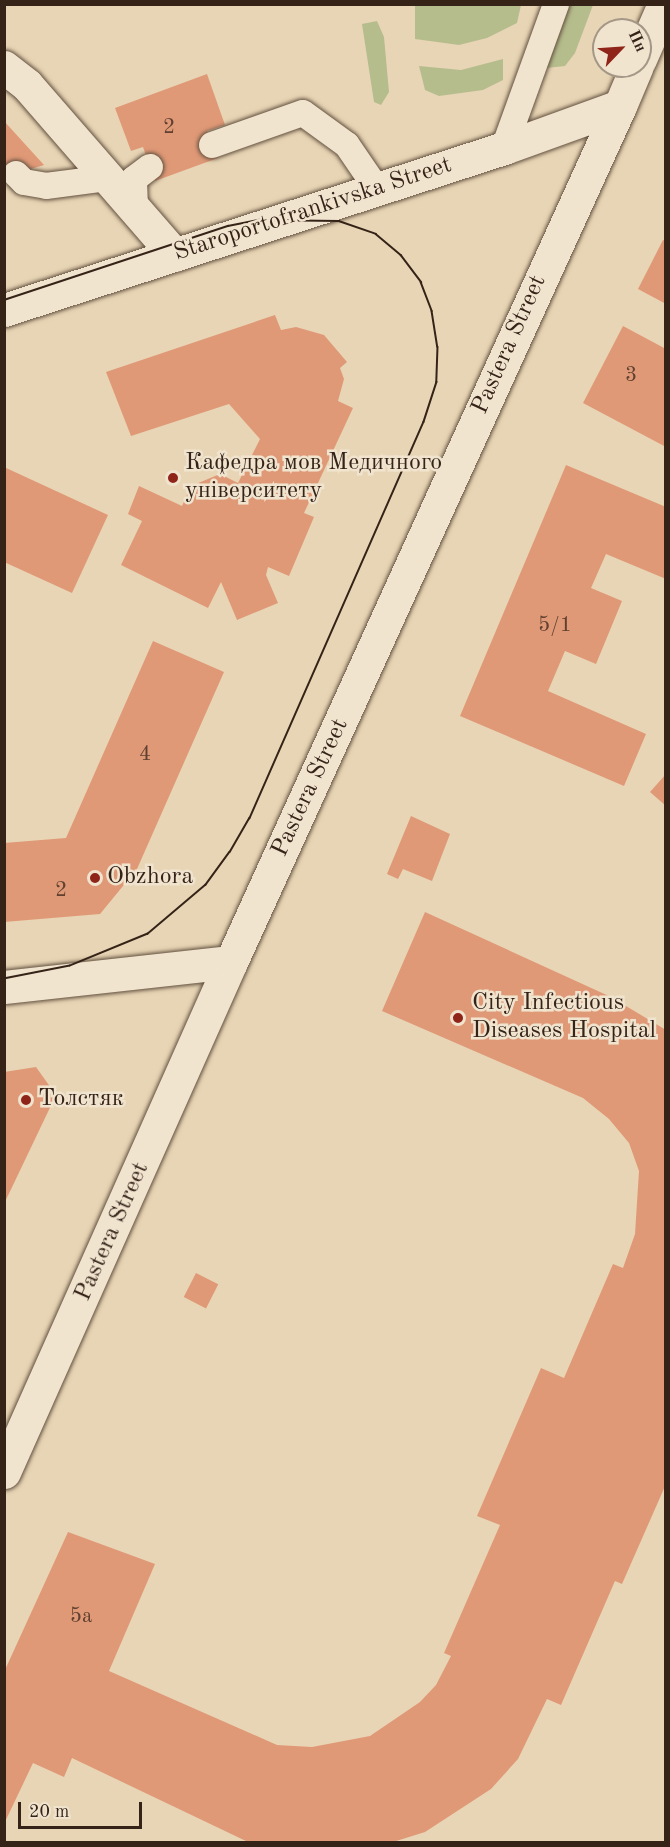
<!DOCTYPE html>
<html>
<head>
<meta charset="utf-8">
<style>
	body { margin:0 }
	#map { position:relative; width:670px; height:1847px; overflow:hidden; background:#e8d5b5; font-family:"Old Standard TT",serif }
	div>[style] { position:absolute }
	[style*='--x'] { left:calc(var(--x)*1px); top:calc(var(--y)*1px); width:calc(var(--w)*1px); rotate:calc(var(--a)*1deg) }
	.green>* { inset:0; background:#b6bd8d }
	.building>* { inset:0; background:#e09977; transform-origin:0 0 }
	.roads { filter:drop-shadow(0 0 2px #62503f) drop-shadow(0 0 2px #62503f) }
	.service>* { height:26px; margin:-13px; padding:0 13px; transform-origin:13px; border-radius:13px; background:#f0e4cf }
	.minor>* { height:33px; margin:-16.5px; padding:0 16.5px; transform-origin:16.5px; border-radius:16.5px; background:#f0e4cf }
	.tertiary>* { height:33px; margin:-16.5px; padding:0 16.5px; transform-origin:16.5px; border-radius:16.5px; background:#f0e4cf }
	.secondary>* { height:33px; margin:-16.5px; padding:0 16.5px; transform-origin:16.5px; border-radius:16.5px; background:#f0e4cf }
	.tram>* { height:1.5px; margin:-0.75px; padding:0 0.75px; transform-origin:0.75px; border-radius:0.75px; background:#352318 }
	.dots>* { width:16px; height:16px; translate:-50% -50%; box-sizing:border-box; border:3px solid #f0e4cf; border-radius:50% }
	span { translate:-50% -50%; white-space:nowrap; text-align:center; line-height:1.15; -webkit-text-stroke:5px #f0e4cf; paint-order:stroke }
	.number-label { font-size:21px; color:#604030 }
	.number-label span { -webkit-text-stroke-width:0 }
	.street-label { font-size:24px; color:#352318 }
	.poi-label { font-size:24px; color:#352318 }
	.left { translate:0 -50%; text-align:left }
	.frame { position:absolute; inset:0; border:6px solid #352318; pointer-events:none }
	.north { position:absolute; left:592px; top:18px; width:60px; height:60px; box-sizing:border-box; background:#f0e4cf; border:2px solid #a59786; border-radius:50%; rotate:65deg; font-size:16px; font-weight:700; line-height:24px; text-align:center; color:#352318 }
	.north::after { content:''; display:block; margin:auto; width:21px; height:27px; background:#8f2418; clip-path:polygon(50% 0,100% 100%,50% 72%,0 100%) }
	.scale { position:absolute; left:18px; top:1802px; width:124px; height:27px; box-sizing:border-box; border:3px solid #352318; border-top:0; padding-left:8px; font-size:18px; line-height:21px; white-space:nowrap; color:#352318; -webkit-text-stroke:4px #f0e4cf; paint-order:stroke }
</style>
</head>
<body>
<div id="map">
	<div class="green">
		<i style="clip-path:polygon(415px 5px,415px 4px,521px 5px,517px 23px,487px 38px,459px 45px,415px 39px)"></i>
		<i style="clip-path:polygon(570px 5px,593px 5px,575px 53px,565px 66px,546px 68px)"></i>
		<i style="clip-path:polygon(377px 21px,384px 37px,389px 92px,381px 105px,374px 102px,362px 24px)"></i>
		<i style="clip-path:polygon(503px 59px,503px 80px,483px 90px,439px 96px,425px 90px,419px 66px,461px 70px)"></i>
	</div>
	<div class="building">
		<i style="clip-path:polygon(207px 74px,225px 125px,207px 131px,218px 158px,155px 181px,143px 147px,131px 151px,115px 108px)"></i>
		<i style="clip-path:polygon(4px 121px,44px 165px,4px 177px)"></i>
		<i style="clip-path:polygon(663px 240px,666px 241px,666px 304px,638px 289px)"></i>
		<i style="clip-path:polygon(275px 315px,281px 330px,296px 327px,324px 335px,347px 362px,340px 368px,344px 379px,338px 401px,353px 408px,304px 513px,314px 517px,289px 576px,268px 567px,266px 575px,278px 603px,237px 620px,221px 582px,208px 608px,121px 565px,142px 521px,128px 514px,139px 486px,182px 506px,191px 486px,220px 474px,238px 483px,260px 439px,229px 404px,131px 436px,106px 372px)"></i>
		<i style="clip-path:polygon(623px 326px,666px 349px,666px 447px,583px 403px)"></i>
		<i style="clip-path:polygon(566px 465px,666px 507px,666px 579px,606px 554px,591px 588px,622px 601px,596px 664px,565px 651px,548px 691px,646px 734px,624px 786px,460px 716px)"></i>
		<i style="clip-path:polygon(4px 467px,108px 515px,72px 593px,4px 562px)"></i>
		<i style="clip-path:polygon(153px 641px,224px 672px,137px 869px,100px 914px,4px 922px,4px 843px,66px 838px)"></i>
		<i style="clip-path:polygon(666px 774px,666px 806px,650px 792px)"></i>
		<i style="clip-path:polygon(411px 816px,450px 834px,432px 881px,403px 869px,398px 879px,387px 874px)"></i>
		<i style="clip-path:polygon(425px 912px,611px 997px,666px 1030px,666px 1484px,622px 1584px,615px 1581px,561px 1705px,547px 1699px,518px 1759px,491px 1789px,425px 1832px,393px 1842px,248px 1842px,72px 1758px,64px 1777px,33px 1763px,4px 1824px,4px 1672px,68px 1532px,155px 1564px,109px 1671px,277px 1745px,312px 1747px,370px 1736px,420px 1702px,436px 1685px,451px 1656px,444px 1653px,500px 1525px,477px 1516px,541px 1368px,564px 1378px,613px 1264px,623px 1268px,635px 1234px,639px 1171px,629px 1143px,609px 1119px,583px 1098px,382px 1011px)"></i>
		<i style="clip-path:polygon(36px 1067px,56px 1095px,4px 1204px,4px 1072px)"></i>
		<i style="left:196px;top:1273px;width:25px;height:27px;rotate:27deg"></i>
	</div>
	<div class="roads">
		<div class="service">
			<i style="--x:212;--y:145;--w:96;--a:-19.4"></i>
			<i style="--x:303;--y:113;--w:54;--a:36"></i>
			<i style="--x:347;--y:145;--w:53;--a:55.7"></i>
			<i style="--x:504;--y:148;--w:153;--a:-70.1"></i>
			<i style="--x:16;--y:174;--w:11;--a:45"></i>
			<i style="--x:24;--y:182;--w:22;--a:10"></i>
			<i style="--x:46;--y:186;--w:63;--a:-7.4"></i>
			<i style="--x:135;--y:209;--w:30;--a:-92"></i>
			<i style="--x:134;--y:179;--w:20;--a:-37"></i>
		</div>
		<div class="minor">
			<i style="--x:4;--y:67;--w:29;--a:38"></i>
			<i style="--x:27;--y:85;--w:225;--a:49"></i>
			<i style="--x:4;--y:987;--w:228;--a:-6.3"></i>
		</div>
		<div class="tertiary">
			<i style="--x:4;--y:1472;--w:558;--a:-66.01"></i>
			<i style="--x:231;--y:962;--w:940;--a:-65.56"></i>
		</div>
		<div class="secondary">
			<i style="--x:640;--y:59;--w:60;--a:-66.4"></i>
			<i style="--x:4;--y:310;--w:526;--a:-17.95"></i>
			<i style="--x:504;--y:148;--w:123;--a:-19.9"></i>
			<i style="--x:620;--y:106;--w:43;--a:-67"></i>
		</div>
	</div>
	<div class="tram">
		<i style="--x:4;--y:300;--w:236;--a:-18.3"></i>
		<i style="--x:228;--y:226;--w:33;--a:-11"></i>
		<i style="--x:260;--y:220;--w:79;--a:0.7"></i>
		<i style="--x:339;--y:221;--w:39;--a:19"></i>
		<i style="--x:376;--y:234;--w:33;--a:40"></i>
		<i style="--x:401;--y:255;--w:34;--a:53"></i>
		<i style="--x:421;--y:282;--w:31;--a:69"></i>
		<i style="--x:432;--y:311;--w:36;--a:81"></i>
		<i style="--x:438;--y:347;--w:35;--a:92"></i>
		<i style="--x:437;--y:382;--w:42;--a:108"></i>
		<i style="--x:424;--y:422;--w:433;--a:113.7"></i>
		<i style="--x:250;--y:818;--w:39;--a:120"></i>
		<i style="--x:230;--y:852;--w:41;--a:126"></i>
		<i style="--x:206;--y:885;--w:76;--a:139.8"></i>
		<i style="--x:148;--y:934;--w:84;--a:157.7"></i>
		<i style="--x:70;--y:966;--w:67;--a:168.9"></i>
	</div>
	<div class="dots">
		<i style="left:173px;top:478px;background:#8f2418"></i>
		<i style="left:95px;top:878px;background:#8f2418"></i>
		<i style="left:458px;top:1018px;background:#8f2418"></i>
		<i style="left:26px;top:1100px;background:#8f2418"></i>
	</div>
	<div class="number-label">
		<span style="left:169px;top:128px">2</span>
		<span style="left:631px;top:376px">3</span>
		<span style="left:555px;top:626px">5/1</span>
		<span style="left:145px;top:755px">4</span>
		<span style="left:61px;top:891px">2</span>
		<span style="left:81px;top:1617px">5а</span>
	</div>
	<div class="street-label">
		<span style="left:313px;top:210px;rotate:-18deg">Staroportofrankivska Street</span>
		<span style="left:510px;top:345px;rotate:-66deg">Pastera Street</span>
		<span style="left:311px;top:788px;rotate:-65deg">Pastera Street</span>
		<span style="left:113px;top:1232px;rotate:-66deg">Pastera Street</span>
	</div>
	<div class="poi-label">
		<span class="left" style="left:185px;top:478px">Кафедра мов Медичного<br>університету</span>
		<span class="left" style="left:107px;top:878px">Obzhora</span>
		<span class="left" style="left:472px;top:1018px">City Infectious<br>Diseases Hospital</span>
		<span class="left" style="left:38px;top:1100px">Толстяк</span>
	</div>
	<div class="frame"></div>
	<div class="north">Пн</div>
	<div class="scale">20 m</div>
</div>
</body>
</html>
